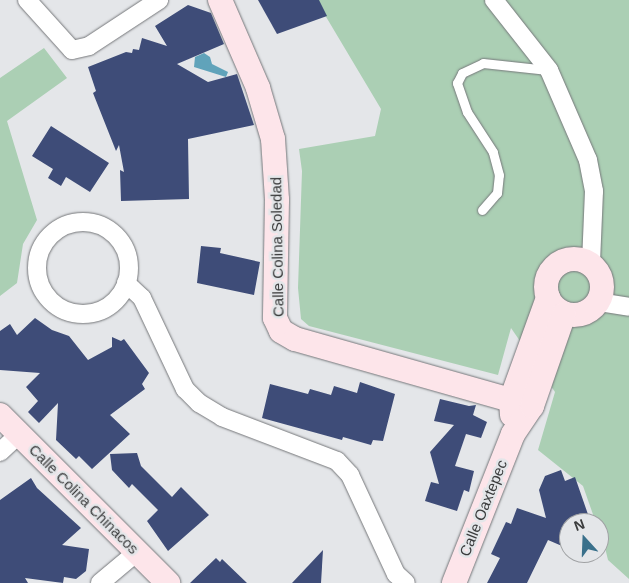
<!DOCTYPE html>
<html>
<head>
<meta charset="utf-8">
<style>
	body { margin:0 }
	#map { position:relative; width:629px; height:583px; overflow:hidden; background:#e4e6e9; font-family:Arial,sans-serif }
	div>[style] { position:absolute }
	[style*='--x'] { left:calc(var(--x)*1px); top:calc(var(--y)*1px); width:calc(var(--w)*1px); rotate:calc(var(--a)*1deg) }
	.green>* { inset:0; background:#abcfb4 }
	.water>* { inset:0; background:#60a3ba }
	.building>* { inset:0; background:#3e4c78 }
	.roads { filter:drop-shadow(0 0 1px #75777a) drop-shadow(0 0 1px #75777a) }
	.lane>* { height:9px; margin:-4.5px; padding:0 4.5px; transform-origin:4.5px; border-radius:4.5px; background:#fff }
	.street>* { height:18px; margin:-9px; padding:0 9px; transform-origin:9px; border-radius:9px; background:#fff }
	.street>.ring { margin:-9px; padding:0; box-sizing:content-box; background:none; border:18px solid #fff; border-radius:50% }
	.secondary>* { height:24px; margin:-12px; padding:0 12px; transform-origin:12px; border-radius:12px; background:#fde5ea }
	.secondary>.ring { margin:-12px; padding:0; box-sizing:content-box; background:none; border:24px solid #fde5ea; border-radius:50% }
	span { translate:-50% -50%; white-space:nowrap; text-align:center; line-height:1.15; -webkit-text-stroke:5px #e4e6e9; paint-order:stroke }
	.street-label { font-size:15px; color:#3b3c3d }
	.north { position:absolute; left:559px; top:513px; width:50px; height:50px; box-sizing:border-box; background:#e4e6e9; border:1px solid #a0a2a4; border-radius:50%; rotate:340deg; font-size:14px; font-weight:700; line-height:20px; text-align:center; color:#3b3c3d }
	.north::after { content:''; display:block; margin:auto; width:18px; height:22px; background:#39708b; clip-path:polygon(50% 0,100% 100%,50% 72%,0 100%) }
</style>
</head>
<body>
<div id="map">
	<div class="green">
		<i style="clip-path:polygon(316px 0,629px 0,629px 579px,608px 560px,599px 523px,596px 523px,583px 486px,538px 450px,555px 392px,511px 328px,498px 375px,309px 326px,301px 319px,298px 288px,302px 171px,299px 149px,375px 136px,381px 109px)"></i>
		<i style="clip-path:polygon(44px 48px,67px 78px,7px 121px,37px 220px,23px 244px,17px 283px,0 296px,0 78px)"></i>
	</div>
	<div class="water">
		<i style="clip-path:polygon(204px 53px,210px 57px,212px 64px,228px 72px,226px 77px,194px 67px,195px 57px)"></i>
	</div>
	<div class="building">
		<i style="clip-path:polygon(258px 0,319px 0,327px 16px,277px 34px)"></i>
		<i style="clip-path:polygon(188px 5px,211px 13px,224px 44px,177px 64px,208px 82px,237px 74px,254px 125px,188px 139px,189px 199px,121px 201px,120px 170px,124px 172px,119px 145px,116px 151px,93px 93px,96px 91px,88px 67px,126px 52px,132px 53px,133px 49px,139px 50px,142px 38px,167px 46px,155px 26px)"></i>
		<i style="clip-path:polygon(51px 126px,109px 163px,90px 192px,66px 177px,61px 186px,48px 178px,53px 169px,32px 156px)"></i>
		<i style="clip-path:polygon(201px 246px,221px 248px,220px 253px,260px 262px,254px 295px,197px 283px)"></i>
		<i style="clip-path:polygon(35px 318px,52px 330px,69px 336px,88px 360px,112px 347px,112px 337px,121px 341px,124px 339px,149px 373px,142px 384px,145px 389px,110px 415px,130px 434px,92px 469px,79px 456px,76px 459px,56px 440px,58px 403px,39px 423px,28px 412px,38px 401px,26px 387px,40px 373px,0 370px,0 331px,10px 324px,17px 335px)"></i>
		<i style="clip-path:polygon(360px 382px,395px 394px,383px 441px,373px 440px,371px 445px,343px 437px,342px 440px,262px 418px,270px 384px,308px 394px,310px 389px,331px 395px,334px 386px,357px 393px)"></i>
		<i style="clip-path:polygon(440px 399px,469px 406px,476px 405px,473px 415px,487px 422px,481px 438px,466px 434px,455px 466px,474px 471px,469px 492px,464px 490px,457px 511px,425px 501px,431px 482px,439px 484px,430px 452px,454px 425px,434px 421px)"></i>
		<i style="clip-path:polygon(137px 453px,141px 466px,172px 497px,181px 487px,209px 515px,168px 551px,147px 521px,158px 510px,132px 484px,129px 488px,112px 470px,110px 454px)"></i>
		<i style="clip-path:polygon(561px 470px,565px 481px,575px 477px,591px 523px,569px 523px,569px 549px,548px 540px,527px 583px,487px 583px,500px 558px,491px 554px,506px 522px,511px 524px,517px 508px,546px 518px,539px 490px,545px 476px)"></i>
		<i style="clip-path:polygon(31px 478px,37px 488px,81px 528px,62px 545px,89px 549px,86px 571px,76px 579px,64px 577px,63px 583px,25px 578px,28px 583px,0 583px,0 500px)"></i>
		<i style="clip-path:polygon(323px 550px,321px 583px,292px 583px)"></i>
		<i style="clip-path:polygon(216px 558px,220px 562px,222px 559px,247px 583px,190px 583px)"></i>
	</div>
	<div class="roads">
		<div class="lane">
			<i style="--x:482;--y:210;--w:23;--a:-49"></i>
			<i style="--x:497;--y:193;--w:18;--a:-84"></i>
			<i style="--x:499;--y:175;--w:24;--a:-105"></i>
			<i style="--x:493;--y:152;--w:48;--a:-123"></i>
			<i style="--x:467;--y:112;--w:31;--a:-109"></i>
			<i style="--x:457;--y:83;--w:11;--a:-63"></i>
			<i style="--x:462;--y:73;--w:23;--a:-25"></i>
			<i style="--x:483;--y:63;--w:65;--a:6.1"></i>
		</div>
		<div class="street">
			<i style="--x:27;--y:0;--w:67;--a:48"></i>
			<i style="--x:72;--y:50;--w:17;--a:-13"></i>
			<i style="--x:89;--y:46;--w:84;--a:-33.3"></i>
			<i style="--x:494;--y:0;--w:89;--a:51.8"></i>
			<i style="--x:549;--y:70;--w:98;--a:66.6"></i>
			<i style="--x:588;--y:160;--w:32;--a:79"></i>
			<i style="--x:594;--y:191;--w:72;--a:92.4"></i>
			<i class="ring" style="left:37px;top:222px;width:74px;height:74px"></i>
			<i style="--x:126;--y:283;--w:22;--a:43"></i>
			<i style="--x:142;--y:298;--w:101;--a:64.7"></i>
			<i style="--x:185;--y:389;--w:20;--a:45"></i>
			<i style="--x:199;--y:403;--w:27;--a:31"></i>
			<i style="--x:222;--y:417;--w:123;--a:20.9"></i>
			<i style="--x:337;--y:461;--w:19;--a:47"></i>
			<i style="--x:350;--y:475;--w:109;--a:65.1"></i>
			<i style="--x:396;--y:574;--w:13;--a:42"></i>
			<i style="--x:599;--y:302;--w:30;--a:9"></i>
			<i style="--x:0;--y:452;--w:26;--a:-43"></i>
			<i style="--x:100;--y:583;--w:48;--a:-40"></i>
		</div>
		<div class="secondary">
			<i style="--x:220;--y:0;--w:96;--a:66.6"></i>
			<i style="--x:258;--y:88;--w:53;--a:73.6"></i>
			<i style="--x:273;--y:139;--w:61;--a:86.2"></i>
			<i style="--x:277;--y:200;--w:118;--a:91"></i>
			<i style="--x:275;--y:318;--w:14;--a:65"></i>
			<i style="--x:281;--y:331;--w:16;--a:30"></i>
			<i style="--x:295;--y:339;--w:246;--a:15.8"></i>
			<i class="ring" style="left:546px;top:259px;width:32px;height:32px"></i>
			<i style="--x:0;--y:415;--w:238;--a:45"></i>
			<i style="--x:512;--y:415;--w:15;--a:-94"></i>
			<i style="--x:511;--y:400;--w:109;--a:-70.1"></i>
			<i style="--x:454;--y:583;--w:160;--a:-68.4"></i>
			<i style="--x:513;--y:434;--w:34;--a:-56"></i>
			<i style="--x:532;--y:406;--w:97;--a:-70.8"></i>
		</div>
	</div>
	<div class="street-label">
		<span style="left:277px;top:247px;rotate:-91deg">Calle Colina Soledad</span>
		<span style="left:84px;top:499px;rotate:45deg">Calle Colina Chinacos</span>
		<span style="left:483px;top:508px;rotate:-68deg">Calle Oaxtepec</span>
	</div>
	<div class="north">N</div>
</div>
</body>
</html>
